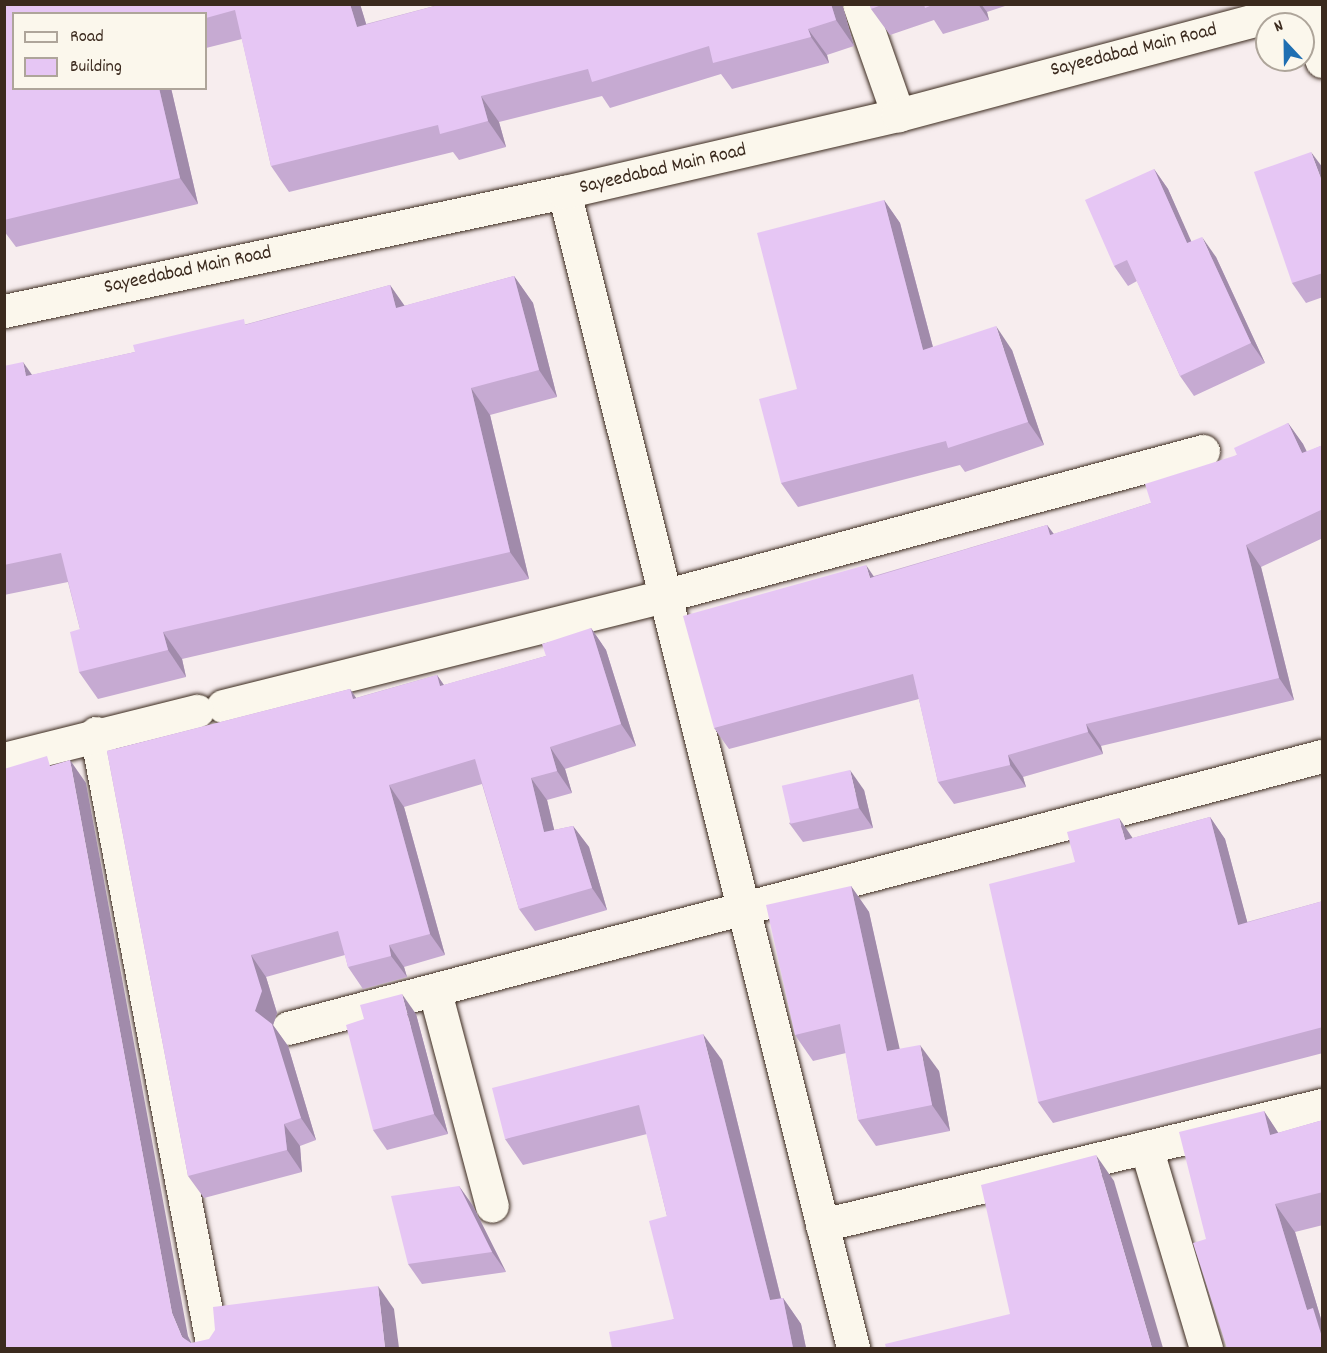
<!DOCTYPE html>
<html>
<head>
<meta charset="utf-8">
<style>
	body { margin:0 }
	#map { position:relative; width:1327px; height:1353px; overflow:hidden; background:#f7edee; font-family:Dekko,sans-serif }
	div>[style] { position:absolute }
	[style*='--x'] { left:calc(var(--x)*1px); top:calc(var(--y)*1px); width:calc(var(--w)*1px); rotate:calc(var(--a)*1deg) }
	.roads { filter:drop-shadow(0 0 2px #3b2a1e) drop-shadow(0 0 2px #3b2a1e) }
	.minor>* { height:33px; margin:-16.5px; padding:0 16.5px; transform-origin:16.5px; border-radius:16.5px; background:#fbf7ec }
	.tertiary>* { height:33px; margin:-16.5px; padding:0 16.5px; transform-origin:16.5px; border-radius:16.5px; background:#fbf7ec }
	.secondary>* { height:33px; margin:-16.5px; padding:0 16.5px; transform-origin:16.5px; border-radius:16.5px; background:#fbf7ec }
	.wall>* { inset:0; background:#c6aad2 }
	.shaded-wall>* { inset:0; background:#a18bab }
	.building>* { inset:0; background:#e6c6f4; transform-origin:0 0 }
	span { translate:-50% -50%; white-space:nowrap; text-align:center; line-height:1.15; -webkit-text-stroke:4.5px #fbf7ec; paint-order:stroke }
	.street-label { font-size:20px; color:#3b2a1e }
	.frame { position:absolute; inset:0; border:6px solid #3b2a1e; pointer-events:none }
	.legend { position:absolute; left:12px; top:12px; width:195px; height:78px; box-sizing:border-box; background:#fbf7ec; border:2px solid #aea59a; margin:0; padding:8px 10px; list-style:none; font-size:18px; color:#3b2a1e }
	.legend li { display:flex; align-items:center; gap:12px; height:30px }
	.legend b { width:30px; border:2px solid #aea59a }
	.north { position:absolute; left:1255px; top:12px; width:60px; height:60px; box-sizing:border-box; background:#fbf7ec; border:2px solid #aea59a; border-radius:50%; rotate:338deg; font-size:16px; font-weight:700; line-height:24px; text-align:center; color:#3b2a1e }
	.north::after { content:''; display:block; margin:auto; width:21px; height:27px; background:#1f6fb2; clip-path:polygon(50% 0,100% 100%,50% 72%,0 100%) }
</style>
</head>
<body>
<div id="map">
	<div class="roads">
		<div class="minor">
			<i style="--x:859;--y:4;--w:118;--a:70.6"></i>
			<i style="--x:1301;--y:8;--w:57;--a:68.4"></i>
			<i style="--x:223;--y:706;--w:458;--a:-14"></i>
			<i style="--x:667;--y:595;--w:555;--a:-15.04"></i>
			<i style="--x:96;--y:733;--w:626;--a:79.23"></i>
			<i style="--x:4;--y:759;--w:199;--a:-14"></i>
			<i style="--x:435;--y:992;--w:221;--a:75.1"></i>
			<i style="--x:288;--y:1028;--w:1069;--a:-14.74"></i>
			<i style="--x:1146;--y:1147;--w:210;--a:73.4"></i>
			<i style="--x:822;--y:1225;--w:514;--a:-13.5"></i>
		</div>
		<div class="tertiary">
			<i style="--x:564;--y:192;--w:1192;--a:75.96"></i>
		</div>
		<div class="secondary">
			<i style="--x:4;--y:311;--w:573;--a:-12"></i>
			<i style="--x:564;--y:192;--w:343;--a:-13"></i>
			<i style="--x:898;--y:115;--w:432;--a:-14.9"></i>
		</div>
	</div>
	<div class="wall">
		<i style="clip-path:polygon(4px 4px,360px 4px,366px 24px,442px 4px,842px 4px,854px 46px,827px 55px,829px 63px,732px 89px,721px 74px,610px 108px,602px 96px,499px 122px,506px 147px,459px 160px,453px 152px,289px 192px,271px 166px,242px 39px,206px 48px,206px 14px,14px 14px,171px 88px,198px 204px,16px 247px,4px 231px)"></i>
		<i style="clip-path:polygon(870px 4px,1011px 4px,987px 12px,989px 20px,943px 34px,934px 20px,890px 35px,871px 9px)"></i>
		<i style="clip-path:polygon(1323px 168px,1323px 297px,1306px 303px,1292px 283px)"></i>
		<i style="clip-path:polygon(1154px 169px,1168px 189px,1191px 242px,1216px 257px,1265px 363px,1194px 396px,1180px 376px,1137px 281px,1128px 286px,1114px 266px)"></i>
		<i style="clip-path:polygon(884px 200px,900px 223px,933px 347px,1012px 350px,1044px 445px,965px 472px,960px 465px,798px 507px,781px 483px,797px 389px)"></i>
		<i style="clip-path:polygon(514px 276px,533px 303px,557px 397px,490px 415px,529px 579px,182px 659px,186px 677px,98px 699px,79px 672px,80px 629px,68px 582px,4px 595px,4px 366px,32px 375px,135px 352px,247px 324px,390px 285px,404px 306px)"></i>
		<i style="clip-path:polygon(1288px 423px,1303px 444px,1307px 452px,1323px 445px,1323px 538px,1261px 567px,1294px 700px,1101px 746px,1103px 754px,1023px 777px,1026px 787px,954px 804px,938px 782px,919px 699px,729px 749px,714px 728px,874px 576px,1047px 525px,1054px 534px,1151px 503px,1237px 455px)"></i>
		<i style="clip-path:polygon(591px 628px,606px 650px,636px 746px,565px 769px,572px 793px,547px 800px,554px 830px,573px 826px,589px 847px,607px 910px,535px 931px,519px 909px,482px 784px,404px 807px,445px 955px,404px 967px,407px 977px,363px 989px,348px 967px,345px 955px,266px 977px,277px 1013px,273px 1025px,288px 1046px,316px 1140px,300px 1146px,302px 1172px,204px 1198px,188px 1176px,107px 751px,350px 689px,356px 698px,437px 675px,444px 685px,546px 656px)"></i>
		<i style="clip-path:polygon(864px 790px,873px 828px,803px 842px,789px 823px)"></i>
		<i style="clip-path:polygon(1210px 817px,1225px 839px,1247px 922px,1323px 901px,1323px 1053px,1053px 1123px,1038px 1102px,1075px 862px,1133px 838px)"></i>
		<i style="clip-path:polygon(851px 886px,869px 912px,899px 1049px,939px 1071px,950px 1131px,876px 1146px,858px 1120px,846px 1053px,813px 1061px,795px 1035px)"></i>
		<i style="clip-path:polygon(416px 1014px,448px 1134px,387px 1150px,373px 1130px)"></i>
		<i style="clip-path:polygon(722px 1060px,781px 1298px,783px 1298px,801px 1324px,806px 1348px,612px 1348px,674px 1319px,667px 1216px,647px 1134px,523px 1165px,505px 1139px)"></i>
		<i style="clip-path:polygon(1264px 1111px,1278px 1133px,1323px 1120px,1323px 1225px,1295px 1232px,1321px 1319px,1206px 1239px)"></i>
		<i style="clip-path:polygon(459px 1186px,473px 1206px,506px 1272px,422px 1284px,408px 1264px)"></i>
	</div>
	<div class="shaded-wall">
		<i style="clip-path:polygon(350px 4px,360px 4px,375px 53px,357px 27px)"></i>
		<i style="clip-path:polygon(831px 4px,842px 4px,854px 46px,836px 20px)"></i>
		<i style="clip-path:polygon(978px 4px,981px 4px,987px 12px,989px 20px)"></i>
		<i style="clip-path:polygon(808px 29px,827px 55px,829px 63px,811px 37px)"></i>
		<i style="clip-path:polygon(159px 88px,171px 88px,198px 204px,180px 178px)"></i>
		<i style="clip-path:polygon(481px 96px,499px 122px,506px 147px,488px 121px)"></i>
		<i style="clip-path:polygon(1311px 152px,1323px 168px,1323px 184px)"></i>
		<i style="clip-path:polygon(1154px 169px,1168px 189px,1201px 263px,1187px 243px)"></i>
		<i style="clip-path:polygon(884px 200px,900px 223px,940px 374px,923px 350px)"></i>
		<i style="clip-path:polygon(1202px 237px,1216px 257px,1265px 363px,1251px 343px)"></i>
		<i style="clip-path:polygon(514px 276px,533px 303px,557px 397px,539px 370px)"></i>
		<i style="clip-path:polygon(390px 285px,409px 312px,396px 308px)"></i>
		<i style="clip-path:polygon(996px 326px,1012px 350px,1044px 445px,1028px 422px)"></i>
		<i style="clip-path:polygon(23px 362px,42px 389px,26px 376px)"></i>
		<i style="clip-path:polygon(471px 388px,490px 415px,529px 579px,510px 552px)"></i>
		<i style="clip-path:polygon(1288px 423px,1303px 444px,1318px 475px,1302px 453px)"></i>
		<i style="clip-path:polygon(1047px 525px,1063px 547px,1050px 535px)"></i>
		<i style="clip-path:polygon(1246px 545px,1261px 567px,1294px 700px,1279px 678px)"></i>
		<i style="clip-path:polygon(866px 565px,881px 587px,870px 578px)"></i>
		<i style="clip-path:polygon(591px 628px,606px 650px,636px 746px,621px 724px)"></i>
		<i style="clip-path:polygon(163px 632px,182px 659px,186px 677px,168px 650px)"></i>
		<i style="clip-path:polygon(437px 675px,452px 697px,440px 686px)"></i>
		<i style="clip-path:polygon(350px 689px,365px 711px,353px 699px)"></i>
		<i style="clip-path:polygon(1086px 724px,1101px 746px,1103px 754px,1088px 732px)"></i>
		<i style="clip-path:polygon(550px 747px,565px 769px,572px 793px,557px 771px)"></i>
		<i style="clip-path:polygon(1008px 755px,1023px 777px,1026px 787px,1010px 765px)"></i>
		<i style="clip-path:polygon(70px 760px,86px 783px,188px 1336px,194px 1348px,182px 1337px,172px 1313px)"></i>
		<i style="clip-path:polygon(850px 770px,864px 790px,873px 828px,859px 808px)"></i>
		<i style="clip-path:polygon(531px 778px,547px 800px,560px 854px,544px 832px)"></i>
		<i style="clip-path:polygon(389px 785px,404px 807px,445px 955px,430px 934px)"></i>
		<i style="clip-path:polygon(1210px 817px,1225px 839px,1254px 947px,1238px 925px)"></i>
		<i style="clip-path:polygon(1119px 818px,1134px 840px,1125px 840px)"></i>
		<i style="clip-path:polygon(573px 826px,589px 847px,607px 910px,592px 888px)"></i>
		<i style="clip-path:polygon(851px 886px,869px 912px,906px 1077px,887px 1051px)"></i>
		<i style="clip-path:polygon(389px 945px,404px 967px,407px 977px,391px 956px)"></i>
		<i style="clip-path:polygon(251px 955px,266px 977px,277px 1013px,273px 1025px,288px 1046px,316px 1140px,301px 1118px,255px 1011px)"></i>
		<i style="clip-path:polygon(402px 994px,416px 1014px,448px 1134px,434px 1114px)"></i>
		<i style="clip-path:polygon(703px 1034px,722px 1060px,788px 1327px,770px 1300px)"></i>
		<i style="clip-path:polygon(920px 1045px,939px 1071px,950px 1131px,932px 1105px)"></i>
		<i style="clip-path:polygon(1264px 1111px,1283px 1140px,1270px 1135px)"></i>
		<i style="clip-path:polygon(284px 1124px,300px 1146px,302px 1172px,287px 1150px)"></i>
		<i style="clip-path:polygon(1096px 1155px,1114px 1181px,1163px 1348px,1152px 1348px)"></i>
		<i style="clip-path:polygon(459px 1186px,473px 1206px,506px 1272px,492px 1252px)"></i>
		<i style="clip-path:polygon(1275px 1204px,1295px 1232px,1321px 1319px,1323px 1322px,1323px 1340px,1307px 1310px)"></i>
		<i style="clip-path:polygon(378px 1286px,394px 1309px,399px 1348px,385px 1348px)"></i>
		<i style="clip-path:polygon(783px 1298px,801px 1324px,806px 1348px,793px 1348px)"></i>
	</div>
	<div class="building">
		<i style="clip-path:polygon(4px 4px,350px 4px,357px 27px,442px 4px,831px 4px,836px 20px,808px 29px,811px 37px,713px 63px,709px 46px,592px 82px,588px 69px,481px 96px,488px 121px,440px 134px,438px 125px,271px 166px,235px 10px,206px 18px,206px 14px,14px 14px,14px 88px,159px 88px,180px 178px,4px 220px)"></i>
		<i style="clip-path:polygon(870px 4px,884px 4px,871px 9px)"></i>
		<i style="clip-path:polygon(924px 4px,935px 4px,925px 8px)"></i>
		<i style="clip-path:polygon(1311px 152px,1323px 184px,1323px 273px,1292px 283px,1254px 172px)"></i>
		<i style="clip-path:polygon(1154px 169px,1187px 243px,1202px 237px,1251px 343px,1180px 376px,1127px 260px,1114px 266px,1085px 200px)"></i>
		<i style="clip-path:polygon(884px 200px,923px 350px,996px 326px,1028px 422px,948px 448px,946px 441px,781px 483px,759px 399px,797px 389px,757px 233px)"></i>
		<i style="clip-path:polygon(514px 276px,539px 370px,471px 388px,510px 552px,163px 632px,168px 650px,79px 672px,70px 632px,80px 629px,61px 553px,4px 565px,4px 366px,23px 362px,26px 376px,135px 352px,133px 345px,244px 319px,245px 325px,390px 285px,396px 308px)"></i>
		<i style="clip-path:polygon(1288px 423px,1302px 453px,1323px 445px,1323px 509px,1246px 545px,1279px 678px,1086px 724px,1088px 732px,1008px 755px,1010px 765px,938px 782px,913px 674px,714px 728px,683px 616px,866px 565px,870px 578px,1047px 525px,1050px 535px,1151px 503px,1145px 484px,1237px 455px,1234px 448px)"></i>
		<i style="clip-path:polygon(591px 628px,621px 724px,550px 747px,557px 771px,531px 778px,544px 832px,573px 826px,592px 888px,519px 909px,475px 759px,389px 785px,430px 934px,389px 945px,391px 956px,348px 967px,338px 931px,251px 955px,262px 991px,255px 1011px,272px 1024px,301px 1118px,284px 1124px,287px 1150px,188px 1176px,107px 751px,350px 689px,353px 699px,437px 675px,440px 686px,546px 656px,542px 644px)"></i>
		<i style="clip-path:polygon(47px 756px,50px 766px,70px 760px,172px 1313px,182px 1337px,191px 1343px,209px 1339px,215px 1330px,213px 1307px,378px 1286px,385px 1348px,4px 1348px,4px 769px)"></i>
		<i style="left:850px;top:770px;width:39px;height:70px;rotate:77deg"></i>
		<i style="clip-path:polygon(1210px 817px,1238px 925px,1323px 901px,1323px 1027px,1038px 1102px,989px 884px,1075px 862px,1067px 832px,1119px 818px,1125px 840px)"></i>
		<i style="clip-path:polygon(851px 886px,887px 1051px,920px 1045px,932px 1105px,858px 1120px,840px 1024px,795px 1035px,766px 905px)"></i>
		<i style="clip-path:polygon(402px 994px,434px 1114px,373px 1130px,346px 1025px,364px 1019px,360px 1005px)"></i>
		<i style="clip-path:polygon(703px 1034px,770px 1300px,783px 1298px,793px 1348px,612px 1348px,609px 1332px,674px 1319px,649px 1221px,667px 1216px,639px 1105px,505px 1139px,492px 1088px)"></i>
		<i style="clip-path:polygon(1264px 1111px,1270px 1135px,1323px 1120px,1323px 1192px,1275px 1204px,1307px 1310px,1313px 1308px,1323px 1340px,1323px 1348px,1227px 1348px,1193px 1243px,1206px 1239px,1179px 1132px)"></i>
		<i style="clip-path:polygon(1096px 1155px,1152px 1348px,886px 1348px,885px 1344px,1010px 1314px,981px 1185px)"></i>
		<i style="clip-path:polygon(459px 1186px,492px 1252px,408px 1264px,391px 1196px)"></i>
	</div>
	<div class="street-label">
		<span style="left:1134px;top:51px;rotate:-14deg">Sayeedabad Main Road</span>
		<span style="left:663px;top:170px;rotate:-13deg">Sayeedabad Main Road</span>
		<span style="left:188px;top:271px;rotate:-12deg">Sayeedabad Main Road</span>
	</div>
	<div class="frame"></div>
	<ul class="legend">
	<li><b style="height:8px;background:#fbf7ec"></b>Road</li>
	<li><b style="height:16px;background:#e6c6f4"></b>Building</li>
	</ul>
	<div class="north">N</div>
</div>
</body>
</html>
